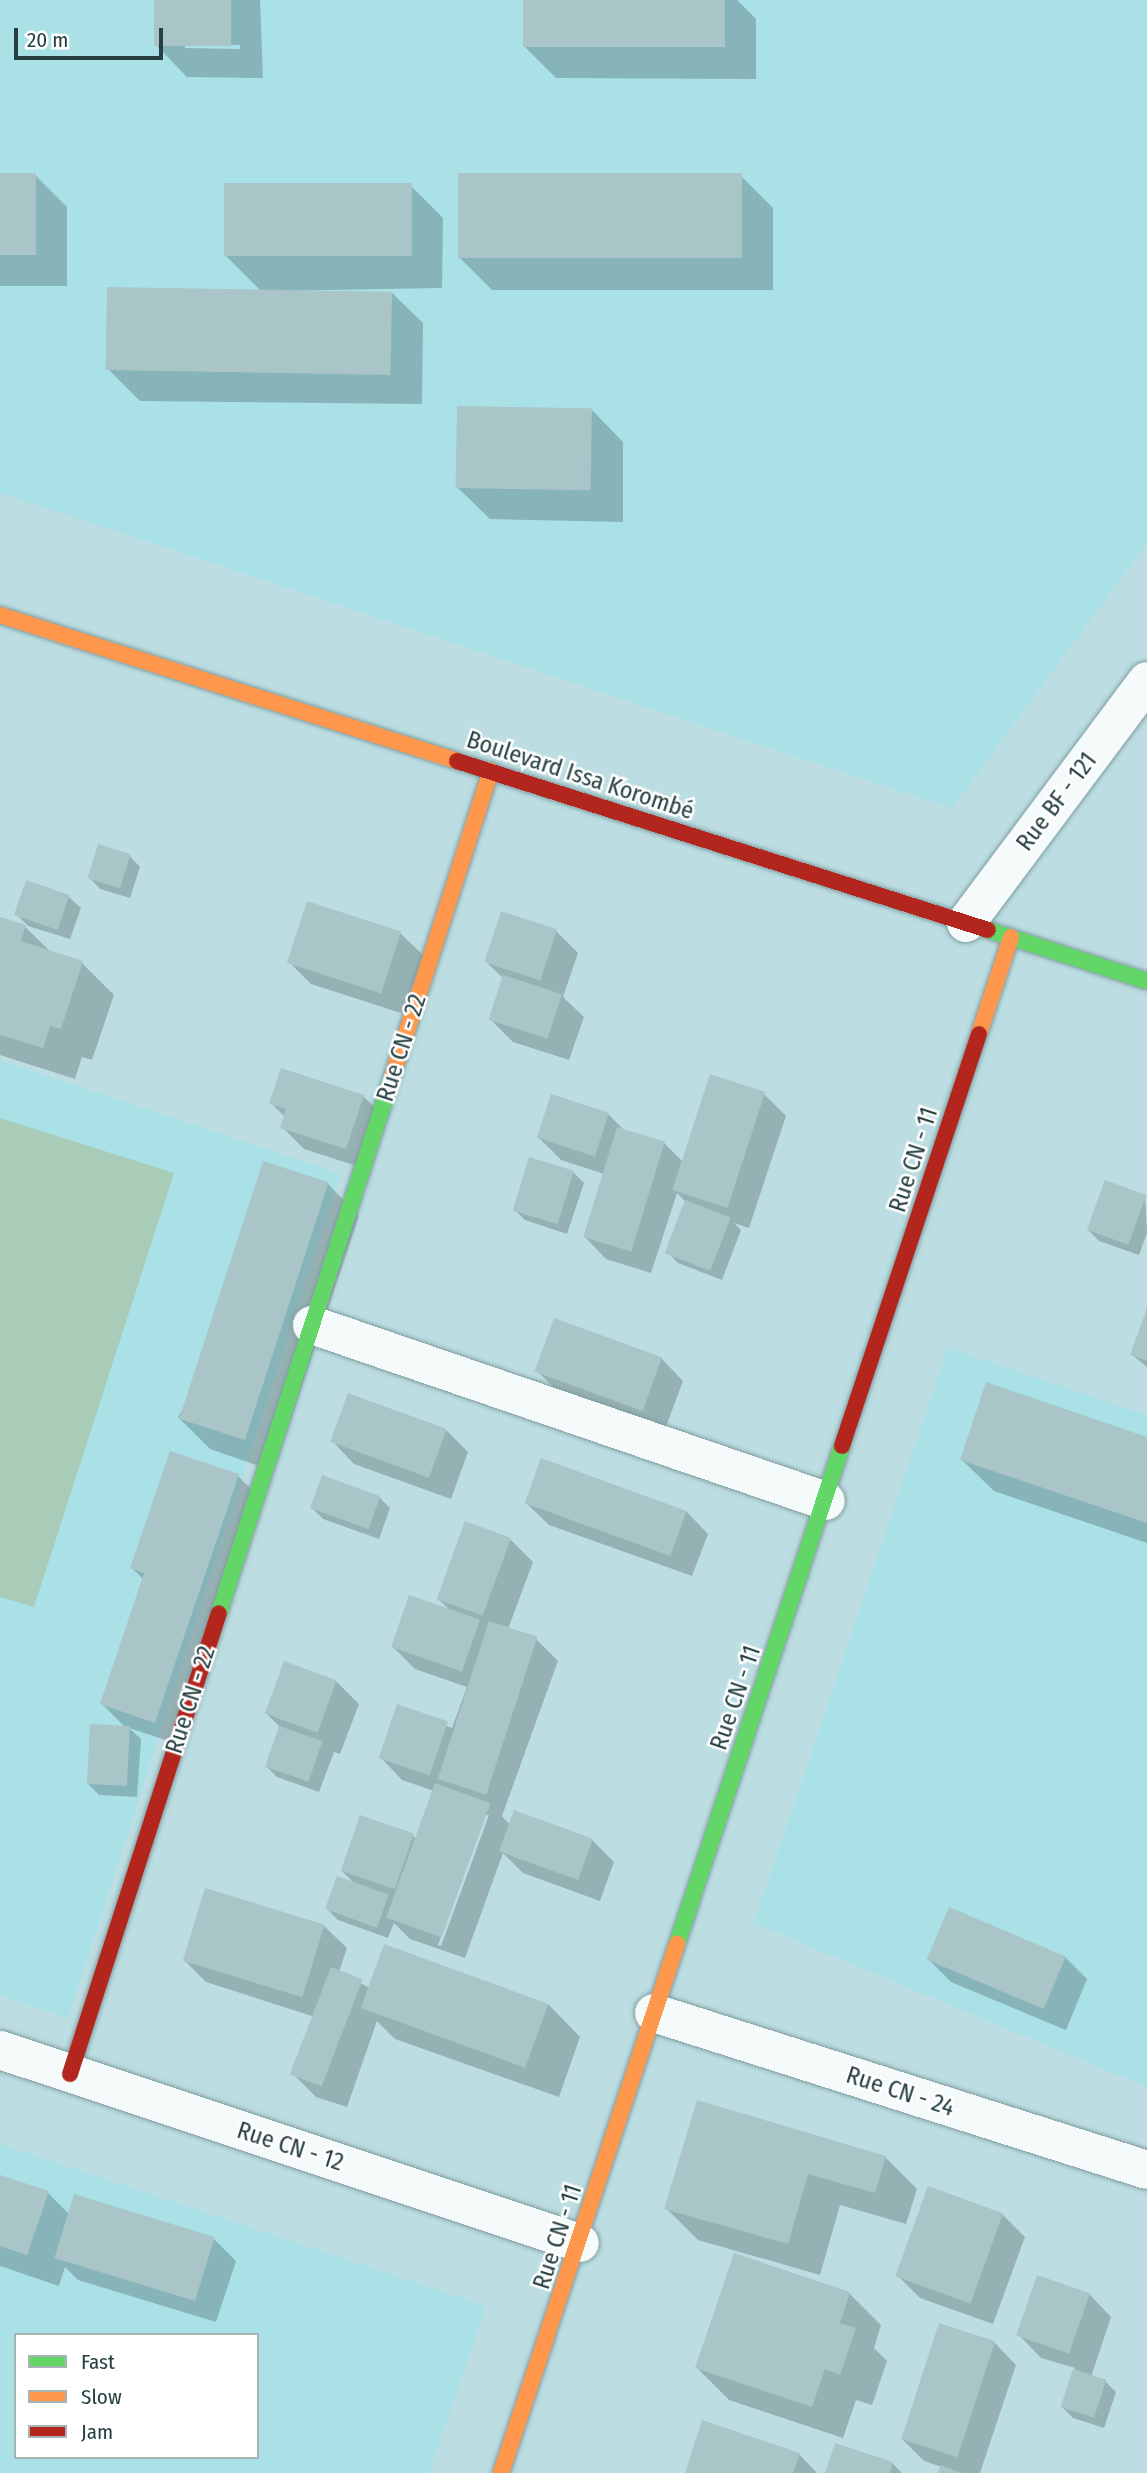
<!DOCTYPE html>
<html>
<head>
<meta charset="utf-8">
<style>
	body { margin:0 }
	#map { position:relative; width:1147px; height:2473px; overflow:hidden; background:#bcdee2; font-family:"Fira Sans Condensed",sans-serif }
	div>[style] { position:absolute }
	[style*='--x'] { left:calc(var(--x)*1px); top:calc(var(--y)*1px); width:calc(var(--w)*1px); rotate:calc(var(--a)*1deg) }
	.built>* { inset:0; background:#a9e1e7 }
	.green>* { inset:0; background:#a8ccb8 }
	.shadow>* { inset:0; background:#0003 }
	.building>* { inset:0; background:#aac5c8; transform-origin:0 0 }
	.roads { filter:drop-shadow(0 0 2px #829da0) drop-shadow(0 0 2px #829da0) }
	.street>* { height:38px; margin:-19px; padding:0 19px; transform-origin:19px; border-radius:19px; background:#f5fafb }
	.fast>* { height:16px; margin:-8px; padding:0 8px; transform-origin:8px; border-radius:8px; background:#63d668 }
	.slow>* { height:16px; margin:-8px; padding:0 8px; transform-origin:8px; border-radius:8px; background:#ff974d }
	.jam>* { height:16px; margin:-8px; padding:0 8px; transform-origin:8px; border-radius:8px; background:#b3261e }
	span { translate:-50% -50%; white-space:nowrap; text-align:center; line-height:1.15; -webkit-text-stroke:5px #fff; paint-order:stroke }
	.street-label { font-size:24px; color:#264042 }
	.legend { position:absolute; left:14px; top:2333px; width:245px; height:126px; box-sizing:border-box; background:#fff; border:2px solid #a8b3b3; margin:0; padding:9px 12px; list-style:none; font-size:21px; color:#264042 }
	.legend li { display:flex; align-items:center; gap:14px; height:35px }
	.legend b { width:35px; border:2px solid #a8b3b3 }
	.scale { position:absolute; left:14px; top:28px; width:149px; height:32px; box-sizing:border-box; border:4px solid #264042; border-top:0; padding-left:9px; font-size:21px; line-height:24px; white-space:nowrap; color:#264042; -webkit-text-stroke:5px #fff; paint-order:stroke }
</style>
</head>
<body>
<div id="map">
	<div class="built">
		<i style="clip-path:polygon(0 0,1147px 0,1147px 543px,952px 808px,0 493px)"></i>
		<i style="clip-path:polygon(0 1060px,340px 1174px,68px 2018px,0 1995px)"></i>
		<i style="clip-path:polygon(948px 1348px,1147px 1415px,1147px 2087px,754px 1923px)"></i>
		<i style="clip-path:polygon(evenodd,0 2144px,486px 2306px,429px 2473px,0 2473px,0 2144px,16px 2335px,257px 2335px,257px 2457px,16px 2457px,16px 2335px)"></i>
	</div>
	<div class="green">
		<i style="clip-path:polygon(0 1118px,174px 1173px,34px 1607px,0 1597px)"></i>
	</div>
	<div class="shadow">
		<i style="clip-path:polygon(evenodd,156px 0,260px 0,263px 78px,187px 77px,156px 45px,156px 0,185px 44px,240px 45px,240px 49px,185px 48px,185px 44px)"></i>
		<i style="clip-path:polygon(524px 0,737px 0,756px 19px,756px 79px,556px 78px,524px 46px)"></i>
		<i style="clip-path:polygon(0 175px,35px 175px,67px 207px,67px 286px,0 286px)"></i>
		<i style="clip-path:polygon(741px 176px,773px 208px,773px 290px,492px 290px,460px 258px)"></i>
		<i style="clip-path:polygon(411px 186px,443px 218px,442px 288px,271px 291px,391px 292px,423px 323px,422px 404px,140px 401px,108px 369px,260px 290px,225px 255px)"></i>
		<i style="clip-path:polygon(592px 410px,623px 442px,623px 522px,490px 519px,458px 488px)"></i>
		<i style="clip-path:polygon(129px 855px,140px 867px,130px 898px,100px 889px,89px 877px)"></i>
		<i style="clip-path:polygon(27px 883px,69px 897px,81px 908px,70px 939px,28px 926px,17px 915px)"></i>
		<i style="clip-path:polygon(0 919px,25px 927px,51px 952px,82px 963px,114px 995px,92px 1060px,82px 1057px,75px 1079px,0 1055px)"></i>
		<i style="clip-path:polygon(556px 931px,578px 953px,563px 997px,584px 1017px,569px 1060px,513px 1042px,491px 1020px,504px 979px,486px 962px)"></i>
		<i style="clip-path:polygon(400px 933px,423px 955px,404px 1014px,311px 984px,289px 962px)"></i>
		<i style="clip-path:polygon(764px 1094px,786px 1116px,749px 1228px,734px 1223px,741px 1230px,722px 1280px,678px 1263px,667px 1252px,686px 1202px,677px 1193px,651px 1273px,606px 1259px,584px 1236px,604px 1174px,561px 1160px,539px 1138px,608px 1114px,625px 1131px,664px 1143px,683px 1162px)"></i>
		<i style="clip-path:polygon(363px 1096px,386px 1118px,369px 1170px,304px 1149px,282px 1127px,285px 1117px,271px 1103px)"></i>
		<i style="clip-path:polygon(573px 1172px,584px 1183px,567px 1234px,525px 1220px,514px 1209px)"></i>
		<i style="clip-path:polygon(328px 1184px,359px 1216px,273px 1471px,210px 1449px,178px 1417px)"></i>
		<i style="clip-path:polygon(1145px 1197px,1147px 1233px,1139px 1255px,1099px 1241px,1088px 1230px)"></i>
		<i style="clip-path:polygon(1147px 1312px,1147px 1367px,1132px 1355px)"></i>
		<i style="clip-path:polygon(661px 1358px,683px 1381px,664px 1432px,559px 1393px,537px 1371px)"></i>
		<i style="clip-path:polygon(446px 1430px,468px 1452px,451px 1499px,354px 1464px,332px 1441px)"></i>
		<i style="clip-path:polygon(1147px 1438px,1147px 1543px,994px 1491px,962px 1460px)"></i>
		<i style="clip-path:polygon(238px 1476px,260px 1498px,178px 1744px,129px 1728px,141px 1739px,137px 1797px,99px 1795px,88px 1784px,126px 1728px,102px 1704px,144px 1580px,132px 1568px)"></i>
		<i style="clip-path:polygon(379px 1497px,390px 1508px,379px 1539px,323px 1519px,312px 1508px)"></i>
		<i style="clip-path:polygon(526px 1503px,686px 1511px,708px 1534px,692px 1576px,549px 1525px)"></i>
		<i style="clip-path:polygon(evenodd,510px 1539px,533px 1562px,508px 1629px,536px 1639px,558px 1661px,502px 1816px,510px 1825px,592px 1840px,614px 1862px,600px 1901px,523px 1873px,503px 1853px,465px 1958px,410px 1939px,394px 1923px,388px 1938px,338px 1920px,327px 1909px,356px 1885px,342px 1871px,413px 1835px,416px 1839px,434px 1791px,402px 1780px,380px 1757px,398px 1706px,452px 1728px,467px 1687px,415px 1669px,393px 1647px,451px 1611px,438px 1599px,510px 1539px,485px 1815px,489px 1815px,441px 1946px,438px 1945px,485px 1815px)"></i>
		<i style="clip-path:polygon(285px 1663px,337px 1682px,359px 1704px,340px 1754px,334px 1752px,319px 1792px,277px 1777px,266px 1766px,280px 1727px,267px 1714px)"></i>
		<i style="clip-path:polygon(324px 1926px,347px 1948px,339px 1972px,370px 1988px,385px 1946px,549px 2005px,580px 2037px,559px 2097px,395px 2039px,377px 2021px,347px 2107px,316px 2097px,294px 2075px,315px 2017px,206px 1982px,184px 1960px)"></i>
		<i style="clip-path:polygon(1065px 1957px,1087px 1979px,1066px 2030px,951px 1982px,929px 1960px)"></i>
		<i style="clip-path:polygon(698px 2102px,885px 2157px,917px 2189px,906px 2224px,840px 2205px,820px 2275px,698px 2240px,666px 2208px)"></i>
		<i style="clip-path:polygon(0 2177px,48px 2193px,69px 2214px,214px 2239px,236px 2261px,216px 2322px,78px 2280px,65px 2267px,59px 2286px,0 2266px)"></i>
		<i style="clip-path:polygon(1002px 2214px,1025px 2237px,993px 2324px,920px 2298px,898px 2276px)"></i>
		<i style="clip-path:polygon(735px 2255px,850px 2294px,881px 2325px,874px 2348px,887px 2361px,872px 2405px,856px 2400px,843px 2438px,729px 2400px,697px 2368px)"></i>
		<i style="clip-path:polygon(1089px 2294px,1111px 2317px,1091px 2377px,1105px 2381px,1116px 2392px,1104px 2428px,1073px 2418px,1062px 2407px,1075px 2368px,1041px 2358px,1019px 2335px)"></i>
		<i style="clip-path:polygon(994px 2342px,1016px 2365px,980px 2473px,940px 2473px,942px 2467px,924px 2461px,902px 2439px)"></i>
		<i style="clip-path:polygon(799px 2454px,817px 2473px,687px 2473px)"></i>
		<i style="clip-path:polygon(892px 2463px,902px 2473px,827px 2473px)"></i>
	</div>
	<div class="building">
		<i style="left:154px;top:0;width:77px;height:46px"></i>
		<i style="left:523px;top:0;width:202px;height:47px"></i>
		<i style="left:0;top:173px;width:36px;height:82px"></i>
		<i style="left:458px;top:173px;width:284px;height:85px"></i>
		<i style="left:224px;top:183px;width:188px;height:73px"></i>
		<i style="left:107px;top:287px;width:285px;height:83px;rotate:1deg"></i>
		<i style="left:457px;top:406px;width:135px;height:82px;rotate:1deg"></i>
		<i style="left:98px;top:844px;width:34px;height:36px;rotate:17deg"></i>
		<i style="left:26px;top:880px;width:46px;height:37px;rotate:19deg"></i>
		<i style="left:307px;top:901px;width:99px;height:65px;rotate:18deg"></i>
		<i style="left:501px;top:911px;width:59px;height:54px;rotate:18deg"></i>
		<i style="clip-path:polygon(0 917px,26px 925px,21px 941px,83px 961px,61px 1029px,50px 1026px,43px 1048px,0 1035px)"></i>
		<i style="left:503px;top:975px;width:62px;height:47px;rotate:18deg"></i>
		<i style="clip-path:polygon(281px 1068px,364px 1095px,346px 1149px,280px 1128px,286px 1109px,269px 1104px)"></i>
		<i style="left:710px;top:1074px;width:58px;height:122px;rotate:18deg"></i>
		<i style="left:551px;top:1094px;width:61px;height:46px;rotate:18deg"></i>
		<i style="left:617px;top:1127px;width:50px;height:115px;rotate:17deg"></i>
		<i style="left:529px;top:1157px;width:47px;height:56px;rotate:17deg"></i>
		<i style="left:263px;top:1161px;width:69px;height:271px;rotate:18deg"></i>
		<i style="left:1105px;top:1180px;width:44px;height:53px;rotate:20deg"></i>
		<i style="left:685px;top:1200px;width:49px;height:57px;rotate:21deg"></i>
		<i style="clip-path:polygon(1147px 1308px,1147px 1361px,1130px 1355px)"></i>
		<i style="left:554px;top:1318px;width:115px;height:57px;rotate:20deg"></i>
		<i style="clip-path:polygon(986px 1382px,1147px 1437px,1147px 1523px,960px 1460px)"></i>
		<i style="left:348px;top:1393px;width:105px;height:52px;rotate:20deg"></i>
		<i style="clip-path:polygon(170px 1451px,239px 1474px,155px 1723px,100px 1704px,144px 1573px,130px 1568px)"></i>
		<i style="left:541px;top:1458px;width:155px;height:48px;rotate:20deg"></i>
		<i style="left:322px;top:1475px;width:62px;height:35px;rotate:20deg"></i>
		<i style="left:465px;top:1521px;width:49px;height:83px;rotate:20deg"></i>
		<i style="left:409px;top:1595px;width:75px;height:55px;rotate:19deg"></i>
		<i style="left:489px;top:1621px;width:51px;height:166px;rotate:18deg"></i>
		<i style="left:284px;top:1661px;width:56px;height:56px;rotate:20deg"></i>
		<i style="left:397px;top:1704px;width:54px;height:57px;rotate:19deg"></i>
		<i style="left:90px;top:1724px;width:40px;height:60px;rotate:3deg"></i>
		<i style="left:279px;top:1726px;width:46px;height:43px;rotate:19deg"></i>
		<i style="left:435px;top:1783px;width:59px;height:143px;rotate:20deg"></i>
		<i style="left:514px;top:1810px;width:84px;height:44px;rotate:20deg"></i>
		<i style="left:360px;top:1815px;width:57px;height:59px;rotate:19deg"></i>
		<i style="left:337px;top:1876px;width:55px;height:35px;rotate:20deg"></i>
		<i style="left:205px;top:1888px;width:125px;height:76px;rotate:17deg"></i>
		<i style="left:949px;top:1907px;width:127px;height:57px;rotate:23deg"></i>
		<i style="left:384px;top:1944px;width:175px;height:68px;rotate:20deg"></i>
		<i style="left:331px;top:1967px;width:34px;height:115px;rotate:21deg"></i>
		<i style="clip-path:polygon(697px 2100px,886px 2156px,875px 2193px,808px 2174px,788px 2244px,664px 2209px)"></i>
		<i style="clip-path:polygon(0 2175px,49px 2191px,27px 2255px,0 2246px)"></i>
		<i style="left:928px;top:2186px;width:80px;height:96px;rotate:20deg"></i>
		<i style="left:74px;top:2194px;width:147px;height:67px;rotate:17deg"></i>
		<i style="clip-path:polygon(734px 2253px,850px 2292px,840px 2323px,856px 2328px,840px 2375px,825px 2369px,812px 2407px,695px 2368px)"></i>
		<i style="left:1037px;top:2275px;width:56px;height:64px;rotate:19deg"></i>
		<i style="left:939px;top:2323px;width:59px;height:122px;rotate:18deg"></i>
		<i style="left:1073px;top:2369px;width:35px;height:40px;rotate:18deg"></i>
		<i style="clip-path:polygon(702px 2420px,800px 2453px,793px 2473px,685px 2473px)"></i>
		<i style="clip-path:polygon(835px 2443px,893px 2462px,890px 2473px,825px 2473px)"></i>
		<i style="clip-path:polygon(941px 2465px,961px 2473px,938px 2473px)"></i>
	</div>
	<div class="roads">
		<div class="street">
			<i style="--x:966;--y:923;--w:302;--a:-53.2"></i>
			<i style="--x:312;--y:1325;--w:543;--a:18.9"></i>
			<i style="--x:654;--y:2013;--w:517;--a:17.66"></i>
			<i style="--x:0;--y:2050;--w:611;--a:18.41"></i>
		</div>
		<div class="fast">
			<i style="--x:988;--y:930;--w:167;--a:17.8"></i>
			<i style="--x:219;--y:1613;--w:563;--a:-72.11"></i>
			<i style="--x:677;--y:1944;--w:525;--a:-71.67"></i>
		</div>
		<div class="slow">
			<i style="--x:0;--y:615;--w:480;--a:17.7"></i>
			<i style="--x:979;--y:1034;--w:102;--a:-71.7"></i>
			<i style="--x:392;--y:1077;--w:322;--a:-72.1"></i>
			<i style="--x:501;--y:2473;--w:558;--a:-71.6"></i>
		</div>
		<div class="jam">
			<i style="--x:457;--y:761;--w:557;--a:17.65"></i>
			<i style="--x:842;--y:1446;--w:434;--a:-71.6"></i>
			<i style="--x:70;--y:2074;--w:484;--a:-72.1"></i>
		</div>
	</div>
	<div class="street-label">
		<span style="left:580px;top:776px;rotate:18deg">Boulevard Issa Korombé</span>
		<span style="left:1057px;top:802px;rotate:-53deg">Rue BF - 121</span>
		<span style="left:402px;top:1048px;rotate:-72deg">Rue CN - 22</span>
		<span style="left:914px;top:1160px;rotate:-72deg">Rue CN - 11</span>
		<span style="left:736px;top:1698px;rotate:-71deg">Rue CN - 11</span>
		<span style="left:191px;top:1700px;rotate:-72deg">Rue CN - 22</span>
		<span style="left:900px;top:2092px;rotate:18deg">Rue CN - 24</span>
		<span style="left:290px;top:2147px;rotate:18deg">Rue CN - 12</span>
		<span style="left:558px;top:2237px;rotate:-72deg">Rue CN - 11</span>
	</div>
	<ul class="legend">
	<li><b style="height:9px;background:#63d668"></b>Fast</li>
	<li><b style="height:9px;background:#ff974d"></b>Slow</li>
	<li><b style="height:9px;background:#b3261e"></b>Jam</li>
	</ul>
	<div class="scale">20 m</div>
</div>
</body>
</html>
